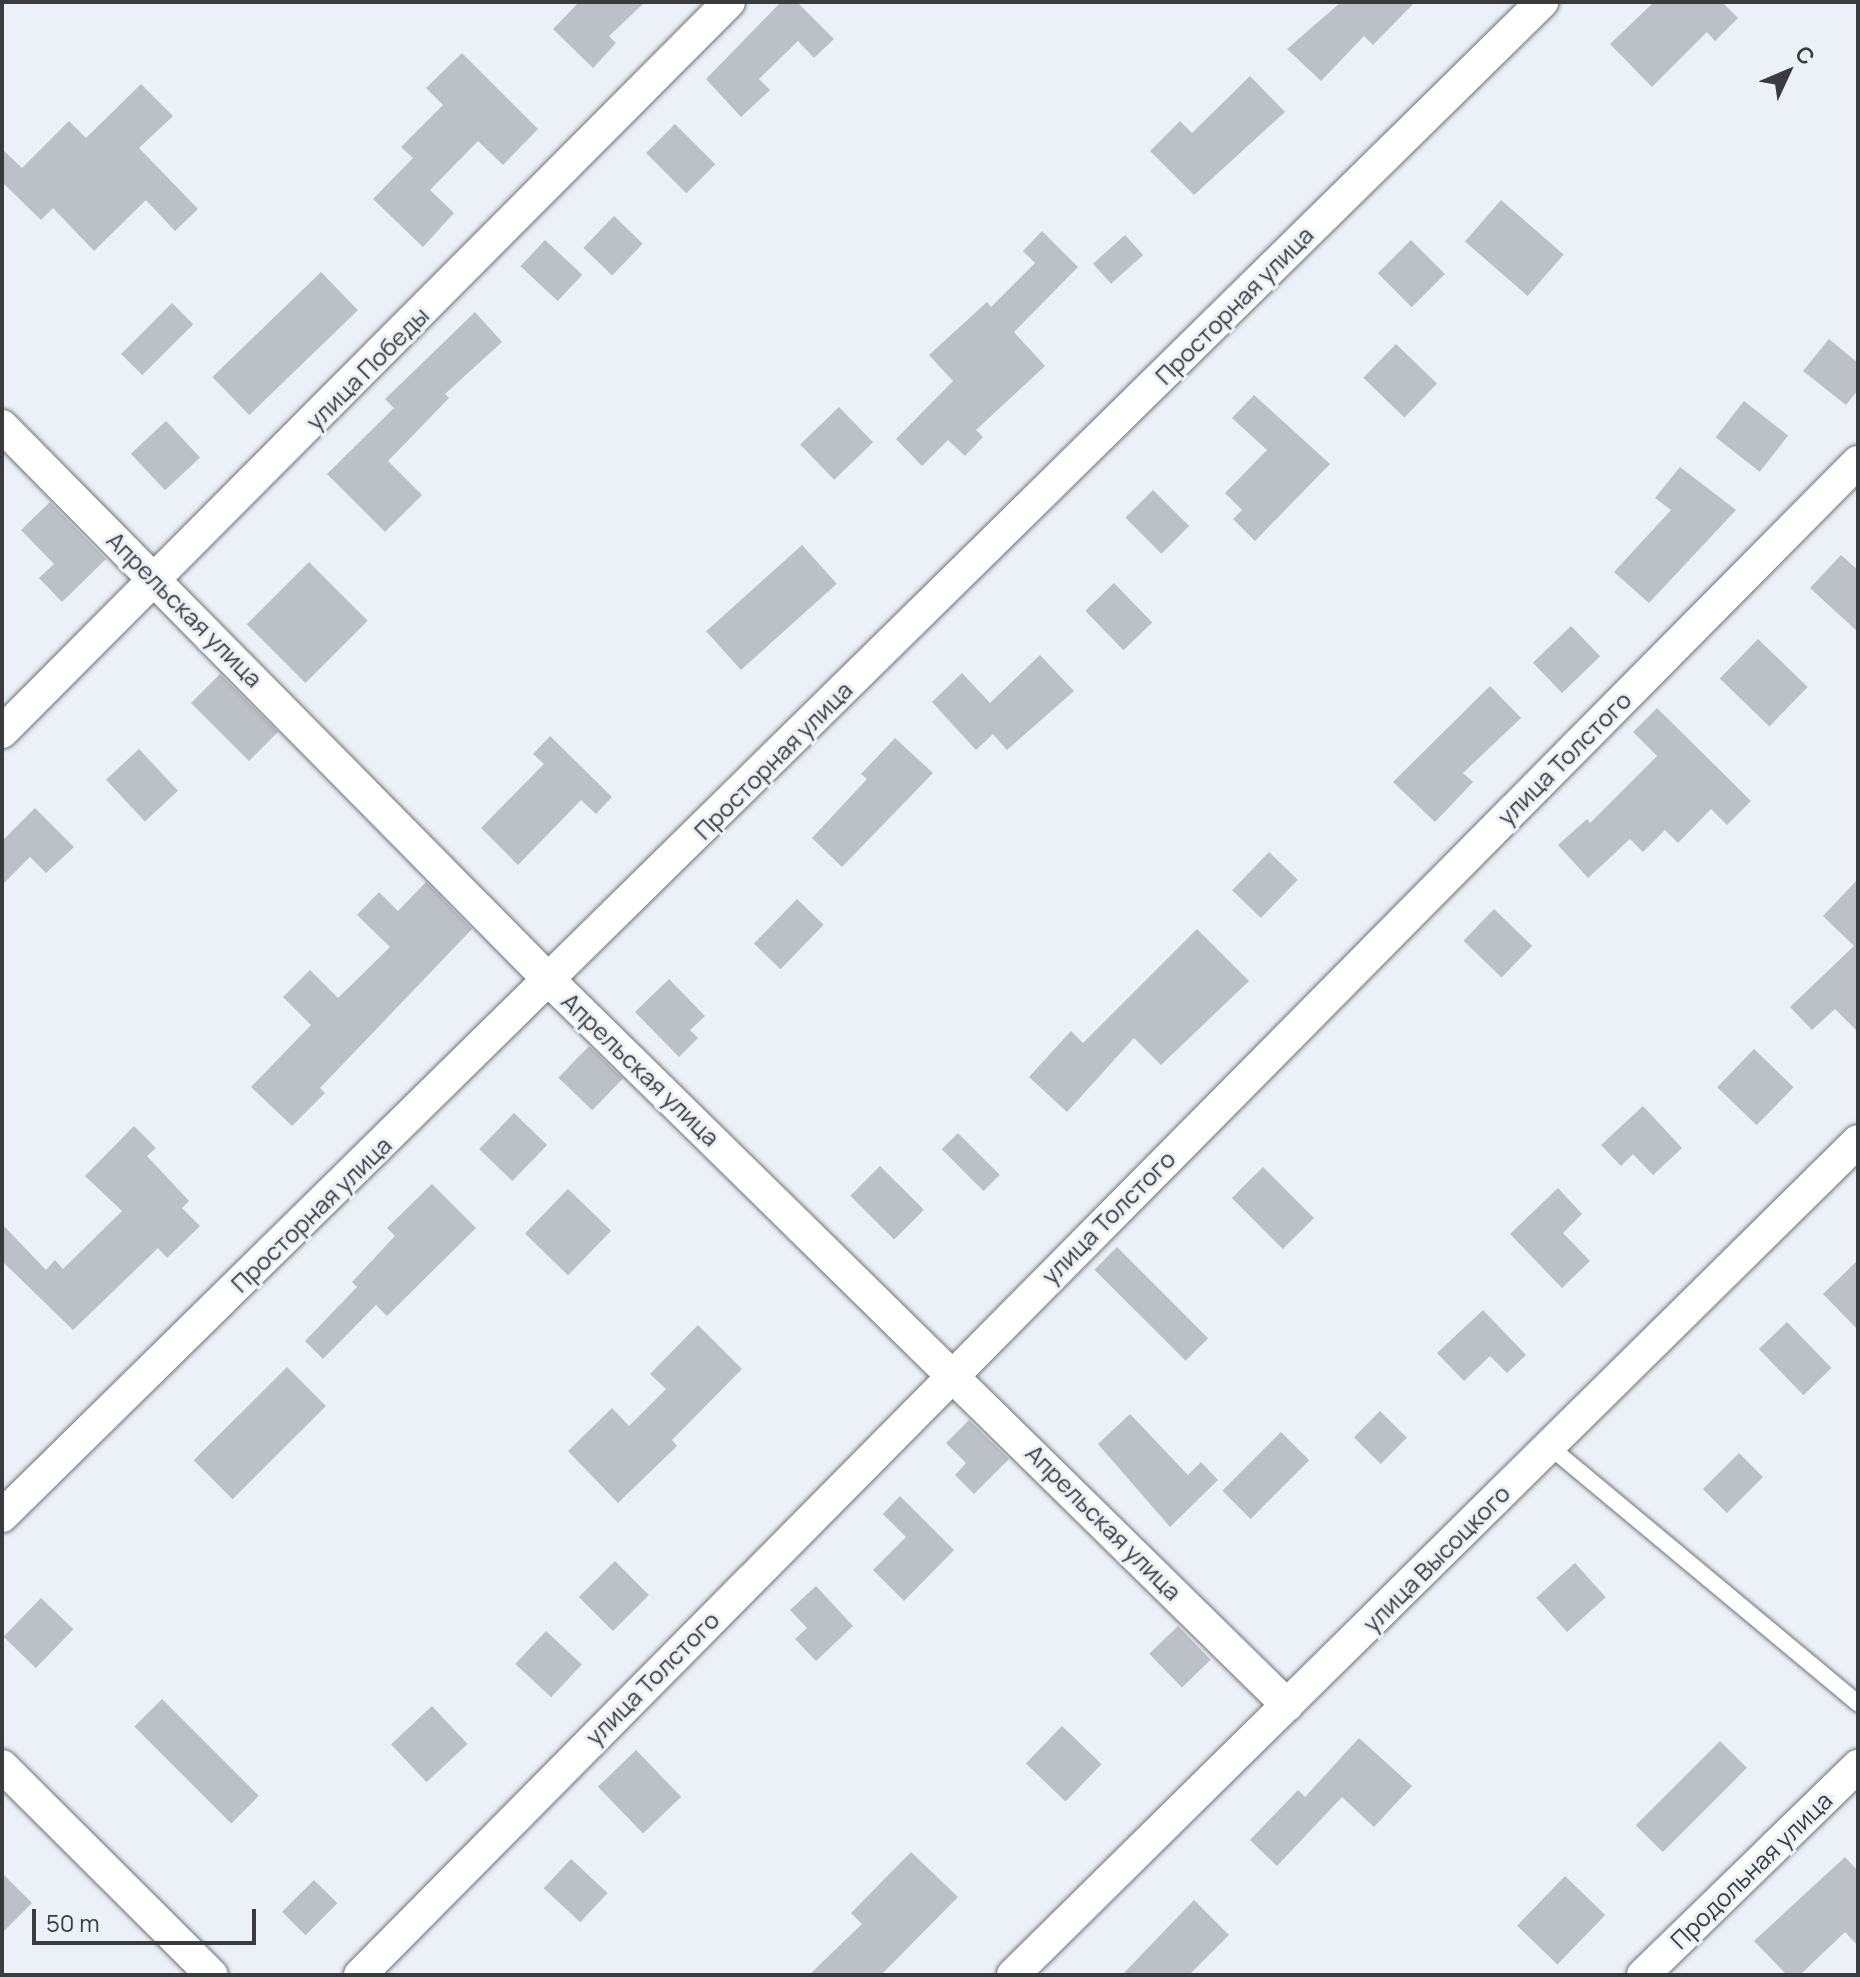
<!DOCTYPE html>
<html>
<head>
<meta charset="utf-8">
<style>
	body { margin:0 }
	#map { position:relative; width:1860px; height:1977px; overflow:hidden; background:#ecf1f8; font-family:Manrope,sans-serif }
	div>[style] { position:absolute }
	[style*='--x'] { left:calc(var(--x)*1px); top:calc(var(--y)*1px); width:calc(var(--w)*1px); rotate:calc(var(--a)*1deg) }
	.building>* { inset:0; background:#bbc1c7; transform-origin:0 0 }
	.roads { filter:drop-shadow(0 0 2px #6e7378) drop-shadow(0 0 2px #6e7378) }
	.lane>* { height:16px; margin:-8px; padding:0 8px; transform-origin:8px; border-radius:8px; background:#fff }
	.street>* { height:32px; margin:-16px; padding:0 16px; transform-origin:16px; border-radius:16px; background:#fff }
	span { translate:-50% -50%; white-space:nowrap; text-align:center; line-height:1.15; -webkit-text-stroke:6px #ecf1f8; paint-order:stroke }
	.street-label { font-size:24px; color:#393b3e }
	.frame { position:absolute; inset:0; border:4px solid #393b3e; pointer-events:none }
	.north { position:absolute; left:1748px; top:32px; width:80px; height:80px; -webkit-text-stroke:6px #ecf1f8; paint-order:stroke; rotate:46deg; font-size:22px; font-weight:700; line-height:32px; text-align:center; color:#393b3e }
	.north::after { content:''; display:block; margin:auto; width:28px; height:36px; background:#393b3e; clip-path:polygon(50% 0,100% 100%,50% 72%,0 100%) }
	.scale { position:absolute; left:32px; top:1909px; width:224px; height:36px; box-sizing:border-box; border:4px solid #393b3e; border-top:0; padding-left:10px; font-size:24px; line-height:28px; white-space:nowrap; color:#393b3e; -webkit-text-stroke:6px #ecf1f8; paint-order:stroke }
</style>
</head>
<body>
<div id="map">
	<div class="building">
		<i style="clip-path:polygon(579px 2px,645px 2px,609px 36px,616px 43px,593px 68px,553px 29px)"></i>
		<i style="clip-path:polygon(781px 2px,797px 2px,834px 39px,814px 58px,798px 41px,759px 79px,770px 90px,741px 117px,706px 79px)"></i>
		<i style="clip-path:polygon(1341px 2px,1415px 2px,1373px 45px,1364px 36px,1321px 81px,1287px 49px)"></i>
		<i style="clip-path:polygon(1654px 2px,1722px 2px,1738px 18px,1715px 41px,1707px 32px,1652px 87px,1610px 44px)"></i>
		<i style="clip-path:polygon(462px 53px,538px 129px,503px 165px,478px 141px,430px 190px,454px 213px,423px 247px,373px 199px,413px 158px,401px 147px,443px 105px,426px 88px)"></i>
		<i style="clip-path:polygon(1250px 76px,1285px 112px,1194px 195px,1150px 151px,1180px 121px,1192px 133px)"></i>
		<i style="clip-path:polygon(141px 84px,173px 116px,139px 148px,198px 209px,175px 231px,146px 200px,94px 251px,53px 208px,41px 220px,2px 182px,2px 149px,22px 168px,69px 121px,86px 138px)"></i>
		<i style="left:675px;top:124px;width:57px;height:41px;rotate:45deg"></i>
		<i style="left:1501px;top:200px;width:83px;height:55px;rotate:41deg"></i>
		<i style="left:614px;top:216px;width:40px;height:44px;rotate:44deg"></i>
		<i style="clip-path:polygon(1042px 231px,1078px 267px,1014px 332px,1045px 366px,976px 430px,983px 437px,965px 456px,948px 440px,922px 466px,896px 439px,953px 381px,929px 355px,987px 302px,991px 307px,1035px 263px,1023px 251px)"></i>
		<i style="left:1125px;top:235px;width:27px;height:43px;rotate:48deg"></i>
		<i style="left:545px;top:240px;width:51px;height:36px;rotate:43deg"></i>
		<i style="left:1411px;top:240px;width:48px;height:47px;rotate:45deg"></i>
		<i style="left:321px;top:272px;width:53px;height:151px;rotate:46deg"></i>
		<i style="left:172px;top:303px;width:30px;height:72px;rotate:45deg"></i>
		<i style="clip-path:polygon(475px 312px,502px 342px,445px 394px,449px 398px,388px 461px,422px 495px,385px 532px,327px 474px,394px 408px,385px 399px)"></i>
		<i style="clip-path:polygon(1829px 339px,1858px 363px,1858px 390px,1846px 405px,1803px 371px)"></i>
		<i style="left:1396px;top:344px;width:57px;height:47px;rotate:44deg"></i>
		<i style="clip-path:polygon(1254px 395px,1330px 464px,1255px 541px,1233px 519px,1242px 510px,1225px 493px,1267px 450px,1232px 418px)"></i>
		<i style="left:1744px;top:401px;width:56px;height:46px;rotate:38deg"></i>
		<i style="left:839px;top:407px;width:49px;height:54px;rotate:46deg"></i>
		<i style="left:166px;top:421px;width:50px;height:48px;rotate:47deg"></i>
		<i style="clip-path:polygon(1680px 467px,1736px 510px,1649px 603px,1614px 572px,1671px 510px,1655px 498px)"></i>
		<i style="left:1153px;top:490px;width:51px;height:39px;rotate:45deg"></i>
		<i style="clip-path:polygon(50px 502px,106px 559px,62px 602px,39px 578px,54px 564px,21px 530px)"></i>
		<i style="left:802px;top:545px;width:52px;height:129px;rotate:48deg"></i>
		<i style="clip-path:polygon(1841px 555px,1858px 570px,1858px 632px,1810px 588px)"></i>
		<i style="left:309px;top:562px;width:83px;height:88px;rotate:45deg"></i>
		<i style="left:1114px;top:583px;width:55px;height:40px;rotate:46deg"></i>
		<i style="left:1571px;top:626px;width:42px;height:53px;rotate:46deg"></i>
		<i style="left:1758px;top:639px;width:69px;height:55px;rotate:44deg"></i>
		<i style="clip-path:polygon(1040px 655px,1074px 691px,1007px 750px,993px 734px,976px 750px,932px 702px,962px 673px,990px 703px)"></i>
		<i style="left:220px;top:674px;width:82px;height:41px;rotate:45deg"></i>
		<i style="clip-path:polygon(1490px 686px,1521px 718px,1463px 773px,1473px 782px,1435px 822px,1393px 782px)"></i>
		<i style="clip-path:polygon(1657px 708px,1751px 801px,1727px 825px,1711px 809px,1678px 843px,1665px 830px,1643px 852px,1630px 839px,1588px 878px,1558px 845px,1587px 819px,1590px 823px,1657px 756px,1633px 732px)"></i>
		<i style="clip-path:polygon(550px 736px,612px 797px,596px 814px,581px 800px,518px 865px,481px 828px,544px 764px,533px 754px)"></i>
		<i style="clip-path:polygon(895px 738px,933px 773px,842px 867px,812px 838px,867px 779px,861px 774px)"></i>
		<i style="left:139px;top:749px;width:57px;height:45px;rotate:47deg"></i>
		<i style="clip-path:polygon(35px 808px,74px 847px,46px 873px,30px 857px,2px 885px,2px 841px)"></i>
		<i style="left:1269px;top:852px;width:40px;height:53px;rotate:44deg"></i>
		<i style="clip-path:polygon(1858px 879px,1858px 1032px,1835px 1009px,1812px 1030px,1790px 1007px,1854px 946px,1823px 916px)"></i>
		<i style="clip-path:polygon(426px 882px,472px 929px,320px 1088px,325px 1093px,292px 1126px,251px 1087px,311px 1025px,283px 997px,310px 970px,338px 998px,390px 947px,357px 915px,379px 892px,398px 911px)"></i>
		<i style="left:797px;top:899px;width:37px;height:62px;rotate:44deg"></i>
		<i style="left:1494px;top:909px;width:53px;height:44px;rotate:44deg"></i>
		<i style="clip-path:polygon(1197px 929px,1249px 981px,1161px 1065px,1134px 1038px,1067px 1112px,1029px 1077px,1071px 1031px,1083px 1043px)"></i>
		<i style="clip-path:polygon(669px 979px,705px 1016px,690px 1030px,698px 1038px,679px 1057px,635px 1012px)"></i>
		<i style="left:589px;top:1046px;width:47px;height:44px;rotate:44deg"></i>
		<i style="left:1754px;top:1049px;width:55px;height:53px;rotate:44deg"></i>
		<i style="clip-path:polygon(1643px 1106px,1682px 1148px,1653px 1175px,1633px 1154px,1621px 1166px,1601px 1145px)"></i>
		<i style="left:514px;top:1113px;width:46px;height:50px;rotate:44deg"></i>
		<i style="clip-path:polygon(134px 1126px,156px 1148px,147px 1156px,189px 1201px,182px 1208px,200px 1226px,167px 1258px,158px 1248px,73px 1330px,2px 1261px,2px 1224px,46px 1270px,55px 1260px,63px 1269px,122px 1211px,85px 1176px)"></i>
		<i style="left:958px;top:1133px;width:59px;height:23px;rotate:45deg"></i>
		<i style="left:880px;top:1166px;width:62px;height:42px;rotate:45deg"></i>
		<i style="left:1263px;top:1167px;width:72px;height:44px;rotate:45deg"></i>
		<i style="clip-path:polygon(432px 1184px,476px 1228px,387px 1316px,376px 1305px,323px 1359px,305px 1341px,357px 1287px,352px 1282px,395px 1236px,387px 1228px)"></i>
		<i style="clip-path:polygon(1558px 1188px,1582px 1214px,1563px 1233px,1590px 1261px,1562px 1288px,1510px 1234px)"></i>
		<i style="left:568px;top:1189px;width:60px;height:62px;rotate:44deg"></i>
		<i style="left:1117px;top:1247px;width:129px;height:32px;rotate:45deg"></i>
		<i style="clip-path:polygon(1858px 1260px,1858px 1330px,1823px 1294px)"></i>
		<i style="clip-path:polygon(1483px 1310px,1526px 1355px,1507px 1373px,1490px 1356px,1464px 1381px,1437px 1353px)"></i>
		<i style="left:1787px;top:1322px;width:64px;height:39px;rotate:46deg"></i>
		<i style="clip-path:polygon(698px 1325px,742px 1369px,672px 1440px,677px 1446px,618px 1503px,568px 1451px,612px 1408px,629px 1426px,666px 1389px,650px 1374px)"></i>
		<i style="left:287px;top:1367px;width:55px;height:132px;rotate:45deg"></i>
		<i style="left:1380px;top:1411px;width:38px;height:37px;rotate:45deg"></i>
		<i style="clip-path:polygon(1130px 1414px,1188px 1475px,1201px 1462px,1218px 1480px,1170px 1527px,1098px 1444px)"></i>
		<i style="clip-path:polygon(969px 1420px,1009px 1459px,974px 1494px,955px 1475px,966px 1463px,946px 1443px)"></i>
		<i style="left:1281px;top:1432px;width:40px;height:83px;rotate:45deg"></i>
		<i style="left:1739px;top:1453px;width:34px;height:51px;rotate:45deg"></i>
		<i style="clip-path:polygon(900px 1496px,954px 1550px,904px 1601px,873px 1570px,906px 1537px,883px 1514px)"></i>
		<i style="left:615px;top:1561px;width:48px;height:51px;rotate:45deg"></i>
		<i style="left:1575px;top:1563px;width:46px;height:52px;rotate:48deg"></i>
		<i style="clip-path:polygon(816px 1586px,853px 1626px,816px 1661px,795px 1639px,807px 1628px,790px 1610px)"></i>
		<i style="left:41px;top:1598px;width:45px;height:54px;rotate:44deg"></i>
		<i style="left:1178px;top:1626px;width:47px;height:40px;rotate:46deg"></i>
		<i style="left:546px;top:1631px;width:49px;height:45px;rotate:43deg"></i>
		<i style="left:162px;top:1699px;width:137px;height:39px;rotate:45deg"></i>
		<i style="left:432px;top:1706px;width:52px;height:56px;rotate:47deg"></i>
		<i style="left:1062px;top:1726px;width:55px;height:52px;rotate:44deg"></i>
		<i style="clip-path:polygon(1359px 1738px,1412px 1786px,1374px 1827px,1342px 1797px,1277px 1866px,1250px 1840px,1298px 1790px,1305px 1797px)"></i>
		<i style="left:1720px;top:1741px;width:38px;height:119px;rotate:45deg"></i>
		<i style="left:636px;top:1750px;width:65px;height:53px;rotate:46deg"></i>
		<i style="clip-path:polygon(911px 1852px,958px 1897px,881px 1975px,809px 1975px,862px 1924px,851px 1913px)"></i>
		<i style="clip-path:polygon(1845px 1857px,1858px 1871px,1858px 1946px,1845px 1932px,1800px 1975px,1787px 1975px,1754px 1941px)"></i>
		<i style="left:571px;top:1859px;width:50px;height:40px;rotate:43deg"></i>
		<i style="clip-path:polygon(2px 1873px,32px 1903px,2px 1933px)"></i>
		<i style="left:1565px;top:1876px;width:56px;height:69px;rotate:44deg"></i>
		<i style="left:314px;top:1880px;width:33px;height:45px;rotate:45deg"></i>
		<i style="clip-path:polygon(1194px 1900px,1229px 1935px,1189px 1975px,1122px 1975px)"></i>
	</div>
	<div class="roads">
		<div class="lane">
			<i style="--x:1549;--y:1446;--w:402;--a:39.8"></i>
		</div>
		<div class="street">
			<i style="--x:2;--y:426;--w:779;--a:45.36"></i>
			<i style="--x:549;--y:980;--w:1035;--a:44.49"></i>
			<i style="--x:2;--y:732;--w:1030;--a:-45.12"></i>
			<i style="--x:2;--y:1516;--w:2160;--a:-44.51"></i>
			<i style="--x:2;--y:1766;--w:296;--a:44.9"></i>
			<i style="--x:360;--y:1975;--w:2129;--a:-45.29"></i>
			<i style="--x:1013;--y:1975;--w:1187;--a:-44.62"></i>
			<i style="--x:1643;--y:1975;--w:300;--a:-44.2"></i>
		</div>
	</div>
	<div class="street-label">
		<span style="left:1234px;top:305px;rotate:-45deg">Просторная улица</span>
		<span style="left:367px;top:368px;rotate:-45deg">улица Победы</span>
		<span style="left:185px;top:609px;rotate:45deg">Апрельская улица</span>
		<span style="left:1564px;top:758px;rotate:-45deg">улица Толстого</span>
		<span style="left:773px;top:760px;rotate:-45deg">Просторная улица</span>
		<span style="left:641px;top:1069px;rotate:44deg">Апрельская улица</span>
		<span style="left:311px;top:1214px;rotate:-44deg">Просторная улица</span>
		<span style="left:1108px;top:1217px;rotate:-45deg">улица Толстого</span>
		<span style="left:1104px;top:1522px;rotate:45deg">Апрельская улица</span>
		<span style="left:1436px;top:1558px;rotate:-45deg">улица Высоцкого</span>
		<span style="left:652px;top:1678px;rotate:-45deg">улица Толстого</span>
		<span style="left:1751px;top:1870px;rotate:-44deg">Продольная улица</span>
	</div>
	<div class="frame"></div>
	<div class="north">С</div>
	<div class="scale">50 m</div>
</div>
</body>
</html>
